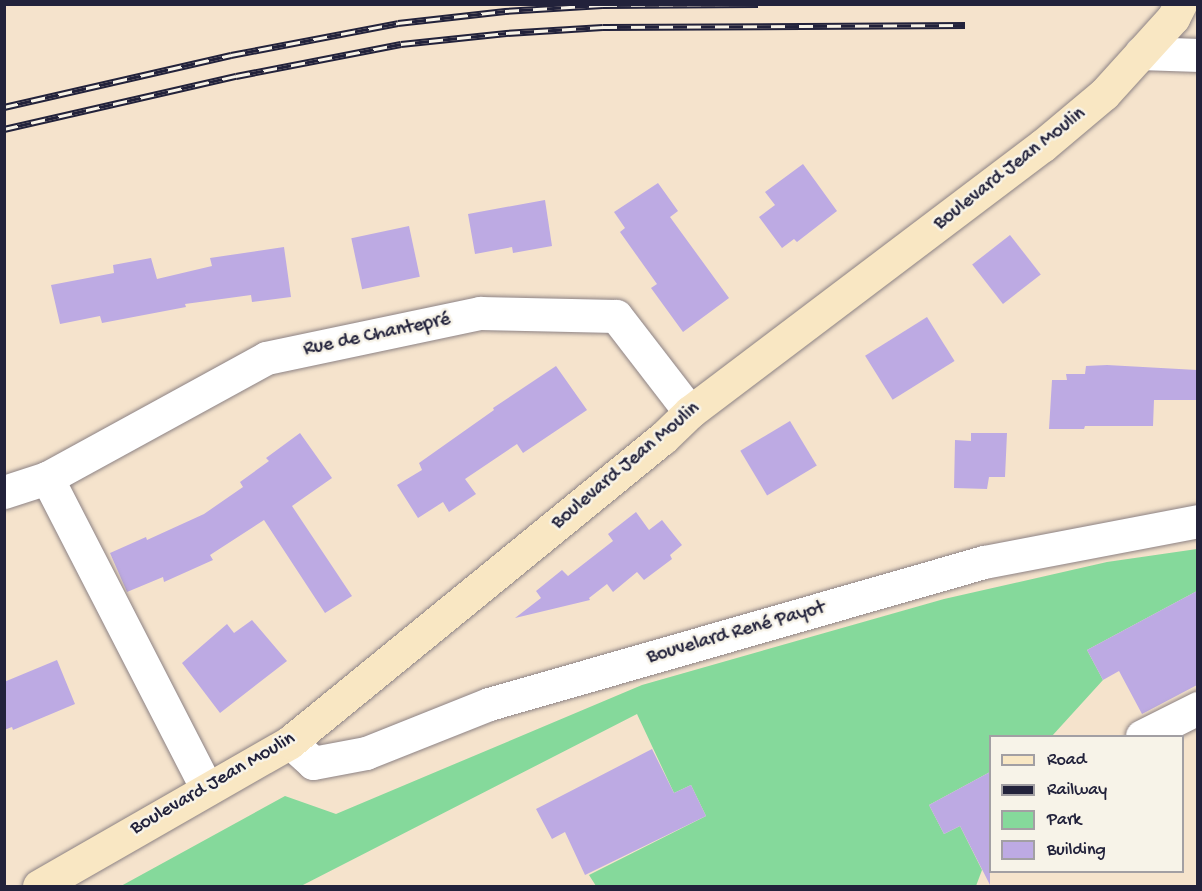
<!DOCTYPE html>
<html>
<head>
<meta charset="utf-8">
<style>
	body { margin:0 }
	#map { position:relative; width:1202px; height:891px; overflow:hidden; background:#f5e3cc; font-family:"Gochi Hand",sans-serif }
	div>[style] { position:absolute }
	[style*='--x'] { left:calc(var(--x)*1px); top:calc(var(--y)*1px); width:calc(var(--w)*1px); rotate:calc(var(--a)*1deg) }
	.green>* { inset:0; background:#85d99b }
	.building>* { inset:0; background:#bdaae3; transform-origin:0 0 }
	.roads { filter:drop-shadow(0 0 2px #8c8284) drop-shadow(0 0 2px #8c8284) }
	.street>* { height:33px; margin:-16.5px; padding:0 16.5px; transform-origin:16.5px; border-radius:16.5px; background:#fff }
	.secondary>* { height:33px; margin:-16.5px; padding:0 16.5px; transform-origin:16.5px; border-radius:16.5px; background:#f9e7c3 }
	.rail>* { height:7px; margin-top:-3.5px; transform-origin:0; background:repeating-linear-gradient(90deg,#f7f3e8 0 14px,#22223b 0 28px); box-sizing:border-box; border-block:2px solid #22223b }
	span { translate:-50% -50%; white-space:nowrap; text-align:center; line-height:1.15; -webkit-text-stroke:5px #f7f3e8; paint-order:stroke }
	.street-label { font-size:20px; color:#22223b }
	.frame { position:absolute; inset:0; border:6px solid #22223b; pointer-events:none }
	.legend { position:absolute; left:989px; top:735px; width:195px; height:138px; box-sizing:border-box; background:#f7f3e8; border:2px solid #a29fa3; margin:0; padding:8px 10px; list-style:none; font-size:18px; color:#22223b }
	.legend li { display:flex; align-items:center; gap:12px; height:30px }
	.legend b { width:30px; border:2px solid #a29fa3 }
</style>
</head>
<body>
<div id="map">
	<div class="green">
		<i style="clip-path:polygon(1197px 549px,1197px 591px,1087px 650px,1103px 680px,1052px 736px,990px 736px,990px 772px,929px 805px,944px 834px,960px 826px,982px 870px,976px 886px,596px 886px,589px 875px,706px 816px,691px 785px,674px 793px,637px 714px,301px 886px,121px 886px,285px 796px,336px 814px,642px 685px,944px 599px,1107px 562px)"></i>
	</div>
	<div class="building">
		<i style="clip-path:polygon(803px 164px,837px 211px,797px 242px,794px 239px,782px 248px,759px 217px,775px 205px,765px 192px)"></i>
		<i style="clip-path:polygon(658px 183px,678px 211px,670px 217px,729px 298px,683px 332px,651px 288px,657px 284px,620px 232px,625px 228px,614px 212px)"></i>
		<i style="clip-path:polygon(545px 200px,552px 246px,513px 253px,512px 247px,475px 254px,468px 214px)"></i>
		<i style="left:409px;top:226px;width:52px;height:59px;rotate:78deg"></i>
		<i style="left:1010px;top:235px;width:50px;height:48px;rotate:52deg"></i>
		<i style="clip-path:polygon(284px 247px,291px 297px,252px 302px,251px 295px,185px 304px,186px 307px,102px 323px,100px 316px,60px 324px,51px 285px,114px 273px,113px 265px,151px 258px,157px 279px,212px 266px,210px 258px)"></i>
		<i style="left:927px;top:317px;width:52px;height:73px;rotate:58deg"></i>
		<i style="clip-path:polygon(1107px 365px,1197px 370px,1197px 400px,1154px 400px,1153px 426px,1085px 426px,1084px 429px,1049px 429px,1052px 380px,1067px 380px,1066px 374px,1085px 374px,1086px 366px)"></i>
		<i style="clip-path:polygon(556px 366px,587px 410px,523px 453px,517px 444px,465px 479px,476px 494px,449px 512px,443px 502px,418px 518px,397px 485px,422px 470px,419px 463px,494px 410px,493px 408px)"></i>
		<i style="left:790px;top:421px;width:52px;height:58px;rotate:59deg"></i>
		<i style="clip-path:polygon(300px 433px,332px 478px,292px 506px,352px 596px,325px 613px,264px 520px,210px 555px,213px 560px,164px 582px,163px 577px,127px 592px,110px 553px,146px 537px,147px 540px,204px 514px,243px 487px,240px 482px,269px 461px,266px 458px)"></i>
		<i style="clip-path:polygon(971px 433px,1007px 433px,1005px 477px,989px 477px,987px 489px,954px 488px,955px 440px,971px 441px)"></i>
		<i style="clip-path:polygon(636px 512px,649px 530px,662px 520px,682px 545px,670px 555px,672px 559px,644px 580px,637px 572px,613px 592px,607px 584px,589px 598px,590px 600px,515px 618px,541px 598px,536px 591px,562px 570px,568px 576px,613px 541px,608px 534px)"></i>
		<i style="clip-path:polygon(1197px 591px,1197px 685px,1142px 714px,1119px 671px,1103px 680px,1087px 650px)"></i>
		<i style="clip-path:polygon(252px 620px,287px 661px,220px 713px,182px 663px,227px 624px,234px 633px)"></i>
		<i style="clip-path:polygon(57px 660px,75px 704px,13px 730px,12px 727px,4px 730px,4px 682px)"></i>
		<i style="clip-path:polygon(652px 749px,674px 793px,691px 785px,706px 816px,585px 875px,565px 832px,552px 839px,536px 809px)"></i>
		<i style="clip-path:polygon(990px 772px,990px 885px,960px 826px,944px 834px,929px 805px)"></i>
	</div>
	<div class="roads">
		<div class="street">
			<i style="--x:1141;--y:53;--w:57;--a:2"></i>
			<i style="--x:4;--y:492;--w:45;--a:-18"></i>
			<i style="--x:1142;--y:736;--w:63;--a:-26.6"></i>
			<i style="--x:290;--y:742;--w:31;--a:42"></i>
			<i style="--x:313;--y:763;--w:54;--a:-10.7"></i>
			<i style="--x:366;--y:753;--w:132;--a:-21.7"></i>
			<i style="--x:489;--y:704;--w:515;--a:-16.01"></i>
			<i style="--x:984;--y:562;--w:218;--a:-10.8"></i>
			<i style="--x:207;--y:789;--w:350;--a:-117.2"></i>
			<i style="--x:47;--y:478;--w:250;--a:-28.7"></i>
			<i style="--x:266;--y:358;--w:219;--a:-11.9"></i>
			<i style="--x:480;--y:313;--w:136;--a:1.3"></i>
			<i style="--x:616;--y:316;--w:121;--a:52.4"></i>
		</div>
		<div class="secondary">
			<i style="--x:39;--y:886;--w:289;--a:-29.8"></i>
			<i style="--x:290;--y:742;--w:481;--a:-39.2"></i>
			<i style="--x:663;--y:438;--w:37;--a:-44"></i>
			<i style="--x:690;--y:412;--w:441;--a:-37.1"></i>
			<i style="--x:1042;--y:146;--w:81;--a:-40"></i>
			<i style="--x:1104;--y:94;--w:103;--a:-47.8"></i>
			<i style="--x:1173;--y:18;--w:16;--a:-63"></i>
		</div>
	</div>
	<div class="rail">
		<i style="--x:4;--y:107;--w:233;--a:-12.9"></i>
		<i style="--x:231;--y:55;--w:170;--a:-10.8"></i>
		<i style="--x:398;--y:23;--w:108;--a:-6.4"></i>
		<i style="--x:505;--y:11;--w:98;--a:-3.5"></i>
		<i style="--x:603;--y:5;--w:155;--a:-0.4"></i>
		<i style="--x:4;--y:129;--w:238;--a:-12.9"></i>
		<i style="--x:236;--y:76;--w:168;--a:-11"></i>
		<i style="--x:401;--y:44;--w:106;--a:-6"></i>
		<i style="--x:506;--y:33;--w:97;--a:-3.5"></i>
		<i style="--x:603;--y:27;--w:362;--a:-0.3"></i>
	</div>
	<div class="street-label">
		<span style="left:1010px;top:169px;rotate:-38deg">Boulevard Jean Moulin</span>
		<span style="left:377px;top:335px;rotate:-12deg">Rue de Chantepré</span>
		<span style="left:626px;top:466px;rotate:-40deg">Boulevard Jean Moulin</span>
		<span style="left:736px;top:633px;rotate:-16deg">Bouvelard René Payot</span>
		<span style="left:213px;top:784px;rotate:-30deg">Boulevard Jean Moulin</span>
	</div>
	<div class="frame"></div>
	<ul class="legend">
	<li><b style="height:8px;background:#f9e7c3"></b>Road</li>
	<li><b style="height:8px;background:#22223b"></b>Railway</li>
	<li><b style="height:16px;background:#85d99b"></b>Park</li>
	<li><b style="height:16px;background:#bdaae3"></b>Building</li>
	</ul>
</div>
</body>
</html>
